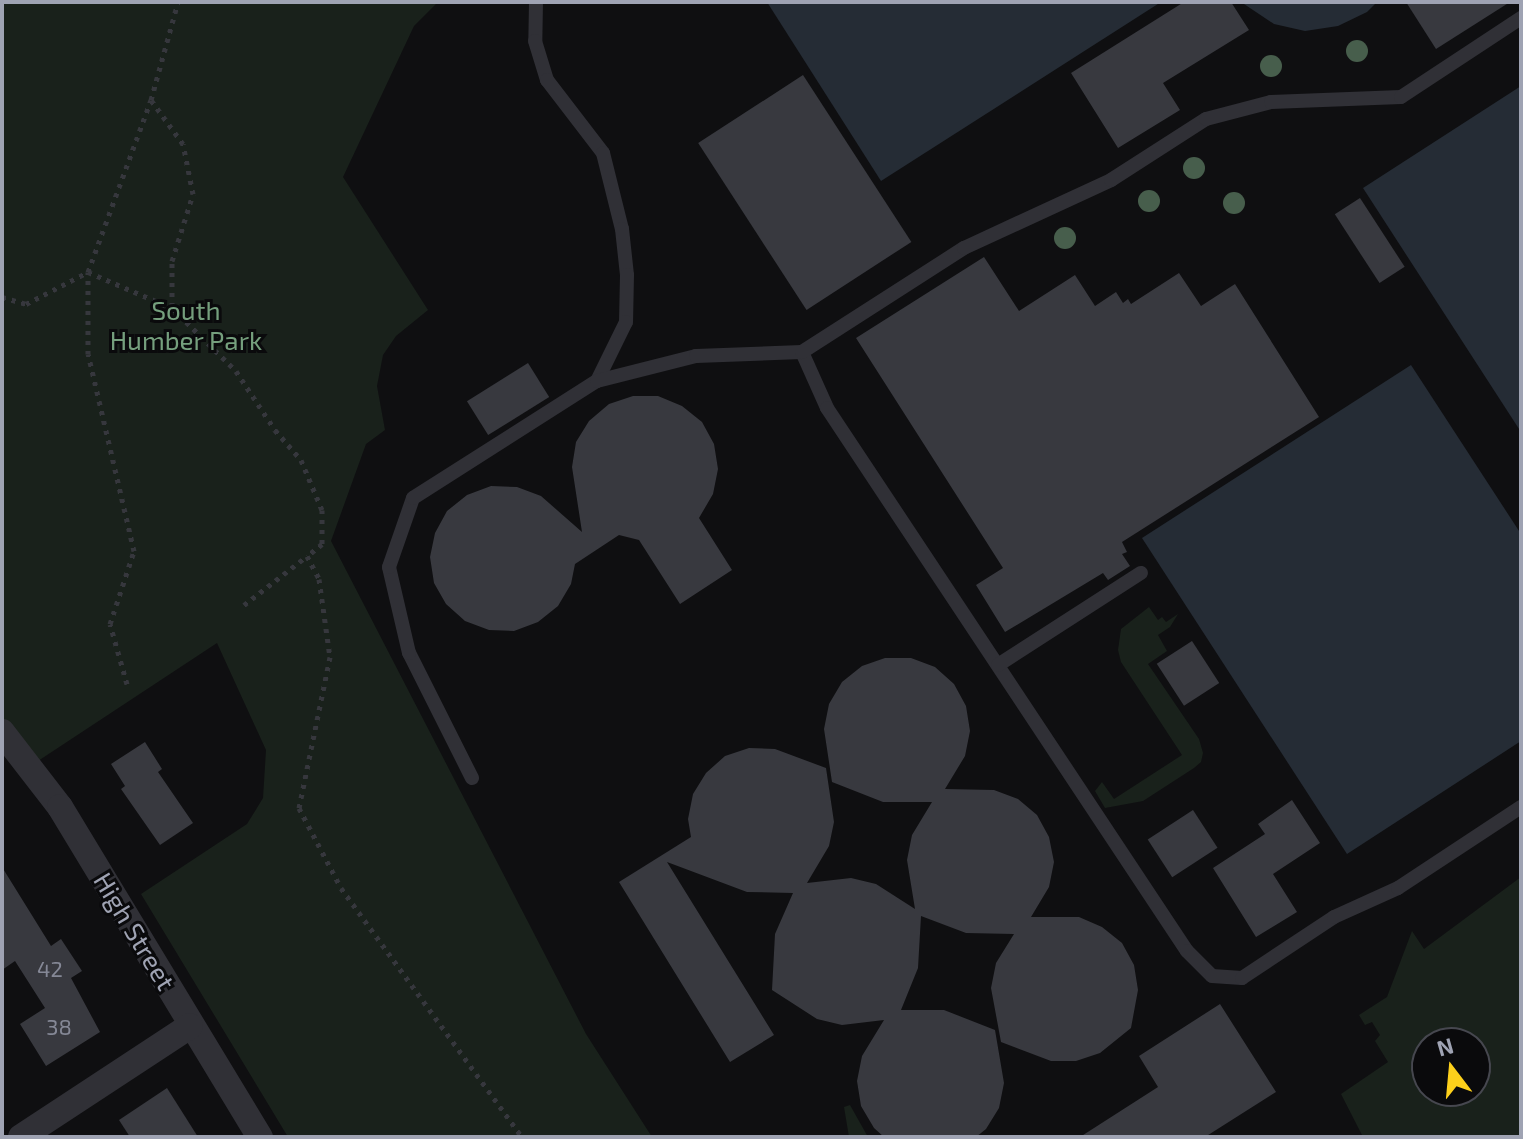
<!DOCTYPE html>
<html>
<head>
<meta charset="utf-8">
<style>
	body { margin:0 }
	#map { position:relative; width:1523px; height:1139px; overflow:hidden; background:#0f0f11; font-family:"Exo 2",sans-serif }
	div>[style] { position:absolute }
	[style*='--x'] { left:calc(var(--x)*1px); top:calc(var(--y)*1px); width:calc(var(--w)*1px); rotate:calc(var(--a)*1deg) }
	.green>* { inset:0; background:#19211b }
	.water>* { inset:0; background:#252c35 }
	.building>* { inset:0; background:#38393f; transform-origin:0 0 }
	.path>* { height:5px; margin-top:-2.5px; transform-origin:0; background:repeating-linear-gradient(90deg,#36373d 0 4px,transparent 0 10px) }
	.service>* { height:14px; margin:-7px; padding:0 7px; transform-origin:7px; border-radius:7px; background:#303036 }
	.minor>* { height:26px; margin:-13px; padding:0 13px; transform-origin:13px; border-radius:13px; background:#303036 }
	.trees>* { width:22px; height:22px; margin:-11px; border-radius:50%; background:#475e4c }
	span { translate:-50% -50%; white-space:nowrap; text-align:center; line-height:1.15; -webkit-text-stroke:6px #0a0a0c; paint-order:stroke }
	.number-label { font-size:22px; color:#858896 }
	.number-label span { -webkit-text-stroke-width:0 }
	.park-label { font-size:26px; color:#759f7d }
	.street-label { font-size:26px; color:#9fa3b3 }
	.frame { position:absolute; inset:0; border:4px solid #9fa3b3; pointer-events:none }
	.north { position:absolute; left:1411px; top:1027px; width:80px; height:80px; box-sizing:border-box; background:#0a0a0c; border:2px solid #46474f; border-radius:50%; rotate:344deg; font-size:22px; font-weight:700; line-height:32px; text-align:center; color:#9fa3b3 }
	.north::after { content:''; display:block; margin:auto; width:28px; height:36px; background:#fdd01b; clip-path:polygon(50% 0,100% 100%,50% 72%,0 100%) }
</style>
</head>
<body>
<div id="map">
	<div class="green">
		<i style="clip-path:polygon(2px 2px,438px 2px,414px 26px,343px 177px,428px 310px,396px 336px,383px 355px,377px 386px,385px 430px,366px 444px,331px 541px,586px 1034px,652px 1137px,288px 1137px,141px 894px,247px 824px,263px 798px,266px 750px,217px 643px,38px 761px,2px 717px)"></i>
		<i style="clip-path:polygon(1149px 607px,1158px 620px,1162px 617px,1166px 622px,1178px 614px,1170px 627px,1158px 635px,1167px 651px,1148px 664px,1199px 739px,1203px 753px,1201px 762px,1194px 768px,1143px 801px,1105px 808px,1095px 791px,1102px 782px,1114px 799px,1182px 755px,1121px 662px,1118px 650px,1121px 629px)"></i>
		<i style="clip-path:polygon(evenodd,1521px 877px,1521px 1137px,1363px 1137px,1341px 1094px,1388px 1062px,1375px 1041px,1380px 1035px,1372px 1022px,1365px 1025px,1359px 1015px,1387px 997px,1412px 931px,1424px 949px,1521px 877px,1427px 1043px,1475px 1043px,1475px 1091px,1427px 1091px,1427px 1043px)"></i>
		<i style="clip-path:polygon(850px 1105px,868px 1137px,849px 1137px,844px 1107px)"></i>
	</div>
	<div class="water">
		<i style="clip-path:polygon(767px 2px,1161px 2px,881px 181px)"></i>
		<i style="clip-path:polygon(1241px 2px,1377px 2px,1367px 12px,1338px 26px,1305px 31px,1274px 24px)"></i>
		<i style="clip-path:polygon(1521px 86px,1521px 432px,1363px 188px)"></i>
		<i style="clip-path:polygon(1411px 365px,1521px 534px,1521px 741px,1347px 854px,1142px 538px)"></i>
	</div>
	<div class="building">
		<i style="clip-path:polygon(1184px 2px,1231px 2px,1249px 30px,1163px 83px,1180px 110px,1118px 148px,1071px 73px)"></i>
		<i style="clip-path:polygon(1406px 2px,1510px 2px,1436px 49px)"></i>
		<i style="left:803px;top:75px;width:199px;height:125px;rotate:57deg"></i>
		<i style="left:1360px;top:198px;width:82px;height:30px;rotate:57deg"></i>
		<i style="clip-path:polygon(984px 257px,1019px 311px,1075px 275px,1095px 306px,1116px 292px,1123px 303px,1128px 299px,1131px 304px,1179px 273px,1201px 306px,1235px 284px,1319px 417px,1122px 542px,1127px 552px,1122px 554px,1130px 566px,1108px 580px,1103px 573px,1005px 632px,976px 585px,1003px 568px,856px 338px)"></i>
		<i style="left:528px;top:363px;width:40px;height:72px;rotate:58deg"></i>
		<i style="clip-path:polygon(633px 396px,658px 396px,682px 406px,702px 422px,714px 444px,718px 469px,713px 494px,699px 518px,732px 570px,680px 604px,639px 540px,619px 535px,575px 564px,571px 584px,558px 606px,538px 622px,514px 631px,489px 630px,465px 621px,446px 604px,434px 583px,430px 557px,435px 533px,447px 511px,467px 495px,491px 486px,517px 487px,541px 496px,582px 532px,572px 467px,576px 442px,589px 421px,609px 404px)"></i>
		<i style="left:1192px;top:641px;width:50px;height:42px;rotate:57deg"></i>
		<i style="clip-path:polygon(885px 658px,911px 658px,935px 667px,954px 684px,966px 706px,970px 731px,965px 756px,945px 789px,994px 790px,1018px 799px,1037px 815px,1049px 837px,1054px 862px,1049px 887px,1031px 917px,1079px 917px,1102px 927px,1122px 943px,1134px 965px,1138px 990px,1131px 1028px,1100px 1053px,1076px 1061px,1051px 1061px,1001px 1042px,991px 988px,996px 963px,1014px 934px,966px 933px,921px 916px,918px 968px,901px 1010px,944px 1010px,995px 1030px,1004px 1083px,999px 1108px,986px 1129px,976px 1137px,884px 1137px,874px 1128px,861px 1106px,857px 1081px,862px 1056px,884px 1020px,842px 1025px,817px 1019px,772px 990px,775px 934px,793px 893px,747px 892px,667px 862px,774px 1035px,730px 1062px,619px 882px,691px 837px,688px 819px,693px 794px,706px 773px,725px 756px,749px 748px,775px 749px,826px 768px,834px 822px,829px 846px,807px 883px,851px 878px,876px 884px,915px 909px,907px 860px,912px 835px,932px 802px,883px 802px,832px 782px,824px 729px,829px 704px,842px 682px,862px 666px)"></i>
		<i style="clip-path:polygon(145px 742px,162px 769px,158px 772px,193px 823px,160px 845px,121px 789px,125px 786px,111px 764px)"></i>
		<i style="clip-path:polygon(1292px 800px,1320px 843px,1273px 874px,1297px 912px,1256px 937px,1213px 868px,1265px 834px,1258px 824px)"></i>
		<i style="left:1193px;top:810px;width:45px;height:54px;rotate:57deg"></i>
		<i style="clip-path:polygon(2px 867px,51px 946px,61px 939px,82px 971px,71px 978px,100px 1032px,46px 1066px,20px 1024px,45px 1008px,15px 961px,2px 970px)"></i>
		<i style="clip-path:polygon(1220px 1004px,1276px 1092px,1205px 1137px,1080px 1137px,1158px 1087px,1139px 1056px)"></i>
		<i style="clip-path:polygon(167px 1088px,198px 1137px,130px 1137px,119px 1120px)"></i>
	</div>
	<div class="path">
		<i style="--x:2;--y:297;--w:25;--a:16"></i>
		<i style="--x:26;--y:304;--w:70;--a:-27.3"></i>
		<i style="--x:88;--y:272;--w:91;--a:23.2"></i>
		<i style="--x:172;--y:308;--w:90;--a:44.5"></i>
		<i style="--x:236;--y:371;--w:71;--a:56.5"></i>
		<i style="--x:275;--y:430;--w:40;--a:49"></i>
		<i style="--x:301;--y:460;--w:54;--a:67.2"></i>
		<i style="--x:322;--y:510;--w:34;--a:90"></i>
		<i style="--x:322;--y:544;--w:19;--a:141"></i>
		<i style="--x:307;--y:556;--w:26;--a:62"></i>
		<i style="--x:319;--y:579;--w:79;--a:82"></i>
		<i style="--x:330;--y:657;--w:154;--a:101.6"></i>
		<i style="--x:299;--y:808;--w:90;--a:62.3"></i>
		<i style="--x:341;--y:888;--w:308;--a:54"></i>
		<i style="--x:172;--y:307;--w:46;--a:-90"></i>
		<i style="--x:172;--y:261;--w:70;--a:-72.6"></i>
		<i style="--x:193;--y:194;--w:51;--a:-101.3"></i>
		<i style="--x:183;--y:144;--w:54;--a:-126"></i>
		<i style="--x:151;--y:100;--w:102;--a:-74.6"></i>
		<i style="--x:244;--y:605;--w:80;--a:-37.9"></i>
		<i style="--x:127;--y:684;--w:62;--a:-105.8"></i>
		<i style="--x:110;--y:624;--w:77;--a:-71.8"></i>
		<i style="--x:134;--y:551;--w:202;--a:-103.1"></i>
		<i style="--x:88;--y:354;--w:82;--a:-90"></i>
		<i style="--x:88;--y:272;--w:183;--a:-69.9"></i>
	</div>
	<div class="service">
		<i style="--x:536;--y:2;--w:39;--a:91"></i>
		<i style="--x:535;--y:41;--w:41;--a:72.9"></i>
		<i style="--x:547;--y:80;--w:92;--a:52.5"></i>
		<i style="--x:603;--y:153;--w:78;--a:76"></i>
		<i style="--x:622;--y:229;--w:46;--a:83.8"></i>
		<i style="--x:627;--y:275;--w:47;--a:91.2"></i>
		<i style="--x:626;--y:322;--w:66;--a:116.2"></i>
		<i style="--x:802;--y:352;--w:61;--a:65.9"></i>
		<i style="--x:827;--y:408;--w:651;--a:56.46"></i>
		<i style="--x:1187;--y:951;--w:35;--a:45"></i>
		<i style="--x:1212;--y:976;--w:30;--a:4"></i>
		<i style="--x:1242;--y:978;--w:110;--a:-33.5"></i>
		<i style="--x:1334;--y:917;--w:70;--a:-24.4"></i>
		<i style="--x:1398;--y:888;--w:147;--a:-33.4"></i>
		<i style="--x:998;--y:665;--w:170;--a:-32.8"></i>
		<i style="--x:472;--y:778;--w:140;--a:-116.7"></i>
		<i style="--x:409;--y:653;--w:88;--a:-103.1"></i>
		<i style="--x:389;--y:567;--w:73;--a:-70.8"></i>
		<i style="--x:413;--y:498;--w:218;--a:-32.5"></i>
		<i style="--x:597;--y:381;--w:102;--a:-14.2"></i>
		<i style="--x:696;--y:356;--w:106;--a:-2.2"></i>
		<i style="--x:802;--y:352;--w:193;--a:-32.7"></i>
		<i style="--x:964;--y:248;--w:162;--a:-24.8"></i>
		<i style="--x:1111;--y:180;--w:113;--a:-32.7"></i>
		<i style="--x:1206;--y:119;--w:67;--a:-14.7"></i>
		<i style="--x:1271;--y:102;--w:130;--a:-2.2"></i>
		<i style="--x:1401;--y:97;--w:144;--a:-33.4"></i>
	</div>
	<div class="minor">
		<i style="--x:2;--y:732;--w:95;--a:52.3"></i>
		<i style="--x:60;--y:807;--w:386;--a:58.8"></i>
		<i style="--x:21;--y:1137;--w:202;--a:-33.3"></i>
	</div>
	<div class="trees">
		<i style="left:1357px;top:51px"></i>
		<i style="left:1271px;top:66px"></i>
		<i style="left:1194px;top:168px"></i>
		<i style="left:1149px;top:201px"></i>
		<i style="left:1234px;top:203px"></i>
		<i style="left:1065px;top:238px"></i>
	</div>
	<div class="number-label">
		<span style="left:50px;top:969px">42</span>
		<span style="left:59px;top:1027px">38</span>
	</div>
	<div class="park-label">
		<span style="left:186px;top:325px">South<br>Humber Park</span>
	</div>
	<div class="street-label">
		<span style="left:135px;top:931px;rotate:59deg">High Street</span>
	</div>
	<div class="frame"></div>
	<div class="north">N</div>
</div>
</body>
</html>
